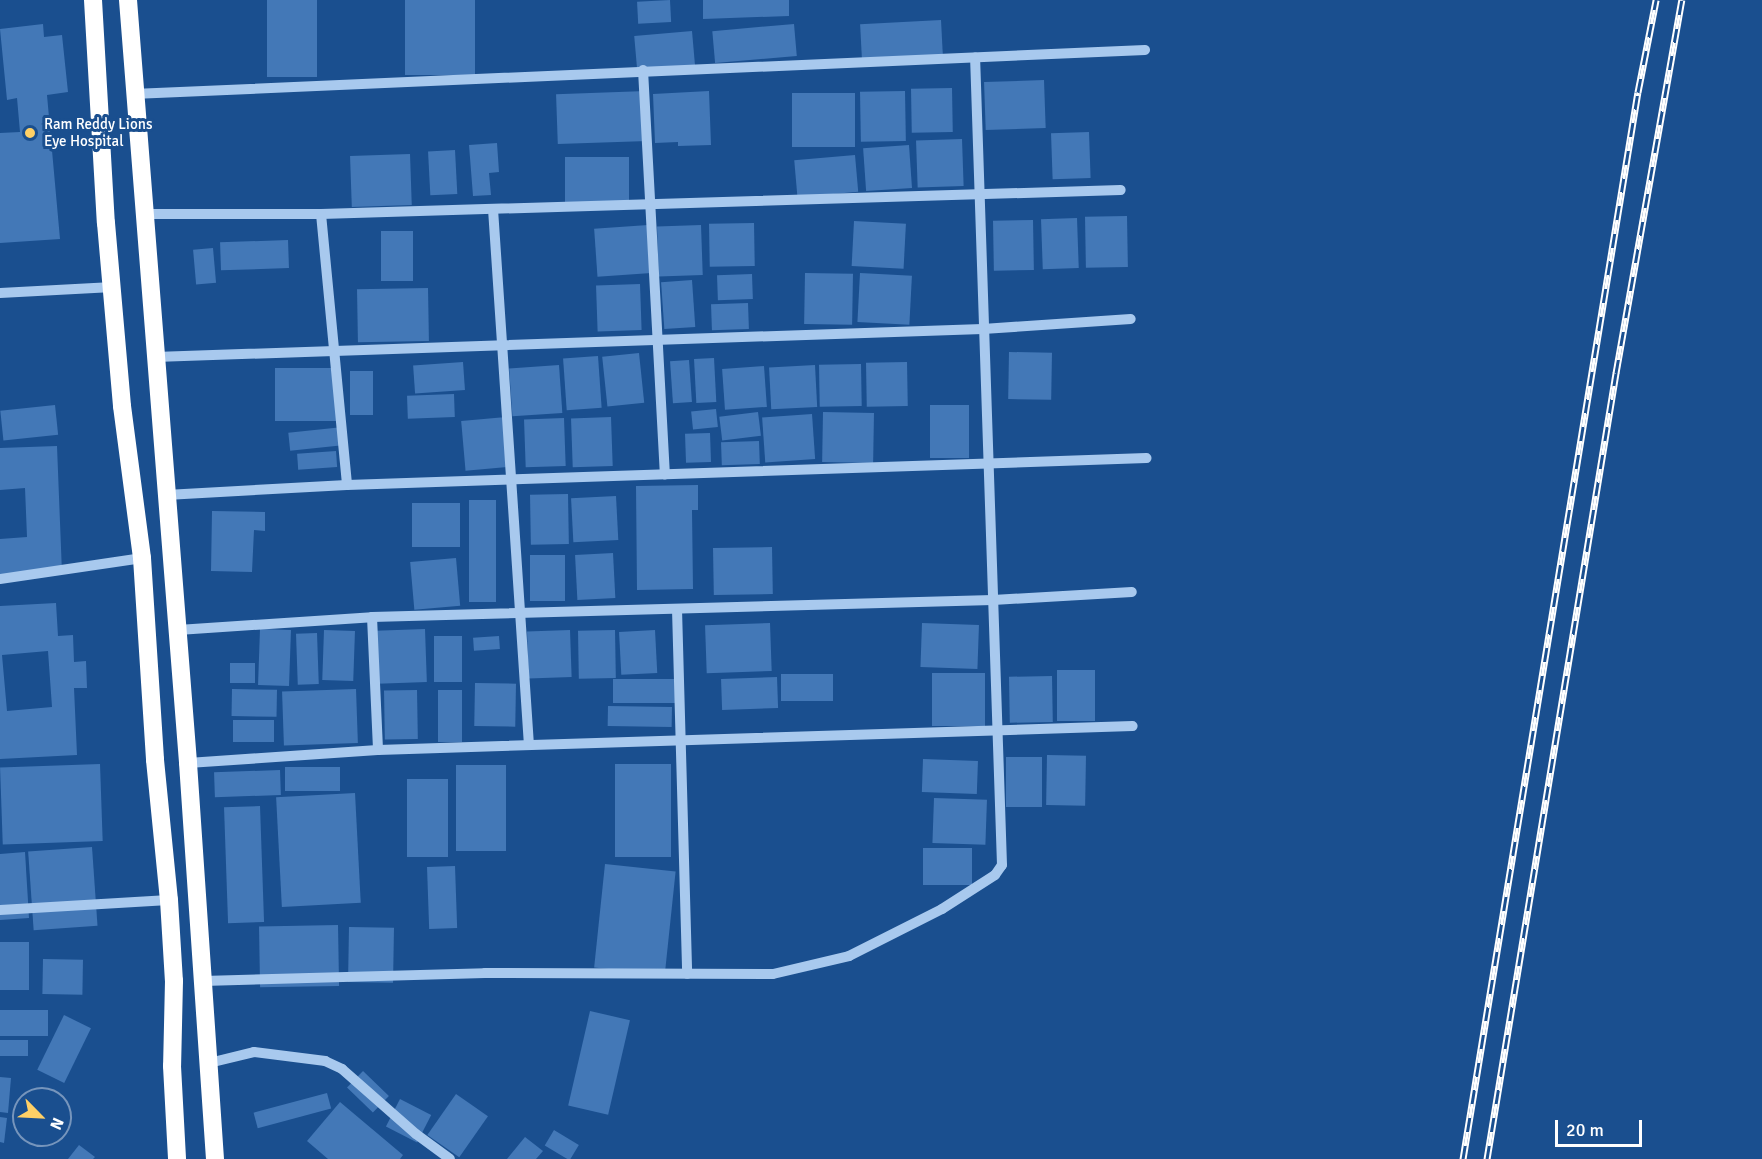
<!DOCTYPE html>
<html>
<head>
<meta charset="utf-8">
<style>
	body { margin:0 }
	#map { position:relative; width:1762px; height:1159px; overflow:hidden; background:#1a4f8f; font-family:Signika,sans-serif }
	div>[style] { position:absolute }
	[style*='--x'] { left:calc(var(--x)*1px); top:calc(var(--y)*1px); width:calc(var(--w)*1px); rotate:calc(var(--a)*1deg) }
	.building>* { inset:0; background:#4378b7; transform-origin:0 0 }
	.minor>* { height:10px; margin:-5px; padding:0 5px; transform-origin:5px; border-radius:5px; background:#a8c9ee }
	.highway>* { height:18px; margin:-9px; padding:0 9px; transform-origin:9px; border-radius:9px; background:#fff }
	.rail>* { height:7px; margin-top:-3.5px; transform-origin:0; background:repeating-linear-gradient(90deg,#1a4f8f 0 14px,#fff 0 28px); box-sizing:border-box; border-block:2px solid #fff }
	.dots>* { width:16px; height:16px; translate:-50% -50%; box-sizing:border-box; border:3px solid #1a4f8f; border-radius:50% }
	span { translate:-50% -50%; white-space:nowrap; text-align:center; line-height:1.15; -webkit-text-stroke:6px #1a4f8f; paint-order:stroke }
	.poi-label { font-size:15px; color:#fff }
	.left { translate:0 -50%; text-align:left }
	.north { position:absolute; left:12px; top:1087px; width:60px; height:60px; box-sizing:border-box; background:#1a4f8f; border:2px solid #7695bc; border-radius:50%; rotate:114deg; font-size:16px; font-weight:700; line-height:24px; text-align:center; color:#fff }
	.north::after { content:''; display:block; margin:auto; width:21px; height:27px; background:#ffd066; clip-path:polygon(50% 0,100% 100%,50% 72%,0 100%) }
	.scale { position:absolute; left:1555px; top:1120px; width:87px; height:27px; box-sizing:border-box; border:3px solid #fff; border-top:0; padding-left:8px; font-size:18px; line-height:21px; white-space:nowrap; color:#fff; -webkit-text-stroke:4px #1a4f8f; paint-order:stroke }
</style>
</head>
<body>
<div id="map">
	<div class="building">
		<i style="left:267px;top:0;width:50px;height:77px"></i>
		<i style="left:405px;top:0;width:70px;height:75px"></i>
		<i style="left:670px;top:0;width:22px;height:33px;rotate:87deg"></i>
		<i style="clip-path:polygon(703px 0,789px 0,789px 16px,703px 19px)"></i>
		<i style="left:941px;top:20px;width:35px;height:81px;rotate:87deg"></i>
		<i style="clip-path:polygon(43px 24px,44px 37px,62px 35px,68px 92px,47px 95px,60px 239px,0 243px,0 133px,20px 132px,17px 98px,7px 100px,0 29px)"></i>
		<i style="left:794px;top:24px;width:32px;height:82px;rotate:85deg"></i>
		<i style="left:692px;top:31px;width:37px;height:58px;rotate:85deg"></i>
		<i style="left:1044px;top:80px;width:48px;height:60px;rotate:88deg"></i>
		<i style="left:952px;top:88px;width:44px;height:41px;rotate:89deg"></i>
		<i style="left:646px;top:91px;width:50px;height:90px;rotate:88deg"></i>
		<i style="clip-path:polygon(709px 91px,711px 145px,678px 146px,678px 142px,655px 143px,653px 94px)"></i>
		<i style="left:905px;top:91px;width:50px;height:45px;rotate:89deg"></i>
		<i style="left:855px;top:93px;width:54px;height:63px;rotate:90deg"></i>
		<i style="left:1089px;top:132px;width:46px;height:38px;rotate:88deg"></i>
		<i style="left:962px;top:139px;width:47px;height:46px;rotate:88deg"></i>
		<i style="clip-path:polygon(497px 143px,499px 172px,489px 173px,491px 195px,473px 196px,469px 145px)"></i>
		<i style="left:909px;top:145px;width:43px;height:46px;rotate:86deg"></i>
		<i style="left:455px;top:150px;width:44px;height:27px;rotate:87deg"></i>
		<i style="left:410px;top:154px;width:51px;height:60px;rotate:88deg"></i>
		<i style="left:855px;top:155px;width:37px;height:61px;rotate:85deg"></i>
		<i style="left:565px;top:157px;width:64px;height:48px"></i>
		<i style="left:1127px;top:216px;width:51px;height:42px;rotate:89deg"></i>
		<i style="left:1077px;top:218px;width:50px;height:36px;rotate:88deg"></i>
		<i style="left:1033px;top:220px;width:50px;height:40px;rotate:89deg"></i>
		<i style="left:854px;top:221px;width:52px;height:45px;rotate:3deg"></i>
		<i style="left:754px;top:223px;width:43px;height:45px;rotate:89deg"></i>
		<i style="left:648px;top:225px;width:48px;height:54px;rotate:86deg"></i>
		<i style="left:701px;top:225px;width:50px;height:44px;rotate:88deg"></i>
		<i style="left:381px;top:231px;width:32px;height:50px"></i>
		<i style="left:288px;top:240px;width:28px;height:68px;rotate:88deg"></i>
		<i style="left:213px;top:248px;width:35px;height:20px;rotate:85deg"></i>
		<i style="left:805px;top:273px;width:48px;height:51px;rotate:1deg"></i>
		<i style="left:860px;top:273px;width:52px;height:49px;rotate:3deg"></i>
		<i style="left:752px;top:274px;width:25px;height:35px;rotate:88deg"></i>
		<i style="left:692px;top:280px;width:47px;height:31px;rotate:86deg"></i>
		<i style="left:640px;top:284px;width:46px;height:44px;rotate:88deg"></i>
		<i style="left:428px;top:288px;width:53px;height:71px;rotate:89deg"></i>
		<i style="left:748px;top:303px;width:26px;height:37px;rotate:88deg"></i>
		<i style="left:1009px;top:352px;width:43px;height:47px;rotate:1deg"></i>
		<i style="left:639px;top:353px;width:50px;height:37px;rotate:84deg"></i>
		<i style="left:598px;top:356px;width:52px;height:35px;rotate:86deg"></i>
		<i style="left:714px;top:358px;width:44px;height:20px;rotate:87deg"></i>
		<i style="left:689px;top:360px;width:42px;height:19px;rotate:86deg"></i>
		<i style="left:463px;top:362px;width:28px;height:50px;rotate:86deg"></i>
		<i style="left:907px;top:362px;width:44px;height:41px;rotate:89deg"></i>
		<i style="left:861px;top:364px;width:42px;height:42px;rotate:89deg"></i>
		<i style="left:559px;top:365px;width:48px;height:50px;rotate:86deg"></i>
		<i style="left:815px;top:365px;width:42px;height:46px;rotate:87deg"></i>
		<i style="left:764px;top:366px;width:41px;height:42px;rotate:86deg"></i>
		<i style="left:275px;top:368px;width:62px;height:53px"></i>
		<i style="left:350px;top:371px;width:23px;height:44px"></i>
		<i style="left:454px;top:394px;width:23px;height:47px;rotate:88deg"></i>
		<i style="left:55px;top:405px;width:30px;height:55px;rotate:84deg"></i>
		<i style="left:930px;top:405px;width:39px;height:53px"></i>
		<i style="left:716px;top:409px;width:18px;height:25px;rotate:84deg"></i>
		<i style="left:758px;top:412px;width:24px;height:39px;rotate:83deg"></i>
		<i style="left:823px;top:412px;width:51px;height:50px;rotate:1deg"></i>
		<i style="left:812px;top:414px;width:45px;height:50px;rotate:86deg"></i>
		<i style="left:506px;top:417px;width:50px;height:45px;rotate:85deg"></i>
		<i style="left:611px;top:417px;width:49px;height:40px;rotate:88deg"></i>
		<i style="left:564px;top:418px;width:48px;height:40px;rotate:88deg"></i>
		<i style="left:343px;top:427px;width:18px;height:55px;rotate:84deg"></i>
		<i style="left:710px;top:433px;width:29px;height:25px;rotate:88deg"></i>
		<i style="left:759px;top:441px;width:23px;height:38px;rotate:88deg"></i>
		<i style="clip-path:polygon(57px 446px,62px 573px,0 576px,0 539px,27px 537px,25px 488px,0 490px,0 448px)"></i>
		<i style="left:336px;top:451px;width:16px;height:39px;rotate:86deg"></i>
		<i style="clip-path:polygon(698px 485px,698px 510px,692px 510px,693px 589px,637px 590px,636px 486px)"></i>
		<i style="left:568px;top:494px;width:50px;height:38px;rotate:89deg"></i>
		<i style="left:616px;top:496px;width:44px;height:45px;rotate:87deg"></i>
		<i style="left:496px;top:500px;width:102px;height:27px;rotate:90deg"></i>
		<i style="left:412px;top:503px;width:48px;height:44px"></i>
		<i style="clip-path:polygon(212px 511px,265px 512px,265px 531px,254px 530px,252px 572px,211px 571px)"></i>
		<i style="left:772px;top:547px;width:47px;height:59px;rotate:89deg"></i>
		<i style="left:613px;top:553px;width:45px;height:38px;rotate:87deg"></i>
		<i style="left:530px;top:555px;width:35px;height:46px"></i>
		<i style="left:456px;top:558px;width:48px;height:46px;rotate:85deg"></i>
		<i style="clip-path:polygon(evenodd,56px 603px,58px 636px,73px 635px,74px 662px,86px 661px,87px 688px,74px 688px,77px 755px,0 759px,0 606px,56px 603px,48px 651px,52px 707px,7px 711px,2px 655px,48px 651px)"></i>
		<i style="left:770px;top:623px;width:48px;height:65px;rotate:88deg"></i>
		<i style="left:922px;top:623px;width:57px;height:44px;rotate:2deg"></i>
		<i style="left:260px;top:629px;width:31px;height:56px;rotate:2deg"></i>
		<i style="left:425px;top:629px;width:53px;height:49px;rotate:88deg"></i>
		<i style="left:324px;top:630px;width:31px;height:50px;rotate:2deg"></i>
		<i style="left:570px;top:630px;width:47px;height:43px;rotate:88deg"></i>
		<i style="left:615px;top:630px;width:48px;height:37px;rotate:89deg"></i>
		<i style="left:655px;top:630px;width:43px;height:36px;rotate:87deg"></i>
		<i style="left:317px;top:633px;width:51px;height:21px;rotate:88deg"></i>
		<i style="left:434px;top:636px;width:28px;height:46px"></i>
		<i style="left:499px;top:636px;width:13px;height:26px;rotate:86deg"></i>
		<i style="left:230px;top:663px;width:25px;height:20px"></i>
		<i style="left:1095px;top:670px;width:51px;height:38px;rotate:90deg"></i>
		<i style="left:932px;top:673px;width:53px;height:53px"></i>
		<i style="left:781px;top:674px;width:52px;height:27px"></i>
		<i style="left:1052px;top:676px;width:46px;height:43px;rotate:89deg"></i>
		<i style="left:777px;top:677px;width:31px;height:56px;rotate:88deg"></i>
		<i style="left:679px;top:679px;width:24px;height:66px;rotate:90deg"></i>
		<i style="left:475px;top:683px;width:41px;height:43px;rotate:1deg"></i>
		<i style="left:232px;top:689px;width:45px;height:27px;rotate:1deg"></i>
		<i style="left:356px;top:689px;width:54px;height:74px;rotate:88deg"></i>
		<i style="left:417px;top:690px;width:49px;height:33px;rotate:89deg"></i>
		<i style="left:438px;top:690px;width:24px;height:52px"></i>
		<i style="left:608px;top:706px;width:64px;height:20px;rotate:1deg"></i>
		<i style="left:233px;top:720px;width:41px;height:22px"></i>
		<i style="left:1047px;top:755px;width:39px;height:50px;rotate:1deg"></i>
		<i style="left:1006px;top:757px;width:36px;height:50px"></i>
		<i style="left:923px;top:759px;width:55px;height:33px;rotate:2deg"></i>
		<i style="left:100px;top:764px;width:77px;height:100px;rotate:88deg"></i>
		<i style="left:615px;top:764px;width:56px;height:93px"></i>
		<i style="left:456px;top:765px;width:50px;height:86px"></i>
		<i style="left:285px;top:767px;width:55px;height:24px"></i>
		<i style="left:280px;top:770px;width:25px;height:66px;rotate:88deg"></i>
		<i style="left:407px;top:779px;width:41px;height:78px"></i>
		<i style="left:355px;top:793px;width:110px;height:79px;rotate:87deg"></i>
		<i style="left:934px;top:798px;width:53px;height:45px;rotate:2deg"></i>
		<i style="left:260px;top:806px;width:116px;height:36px;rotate:88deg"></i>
		<i style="left:92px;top:847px;width:79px;height:64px;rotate:86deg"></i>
		<i style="left:923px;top:848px;width:49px;height:37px"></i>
		<i style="clip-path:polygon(25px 852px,29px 918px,0 920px,0 854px)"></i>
		<i style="left:605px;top:864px;width:71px;height:104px;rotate:6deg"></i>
		<i style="left:455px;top:866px;width:62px;height:28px;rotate:88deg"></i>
		<i style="left:338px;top:925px;width:61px;height:79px;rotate:89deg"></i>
		<i style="left:349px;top:927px;width:45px;height:55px;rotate:1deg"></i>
		<i style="left:0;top:942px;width:29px;height:48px"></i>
		<i style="left:43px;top:959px;width:40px;height:35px;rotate:1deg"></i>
		<i style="left:48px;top:1010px;width:26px;height:48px;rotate:90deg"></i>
		<i style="left:590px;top:1011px;width:41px;height:97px;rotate:13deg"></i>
		<i style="left:64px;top:1015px;width:30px;height:61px;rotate:26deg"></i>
		<i style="left:0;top:1040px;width:28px;height:16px"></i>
		<i style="left:363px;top:1071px;width:36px;height:23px;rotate:44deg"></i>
		<i style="clip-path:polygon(0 1077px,11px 1078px,8px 1113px,0 1112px)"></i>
		<i style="left:327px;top:1093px;width:16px;height:76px;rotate:75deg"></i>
		<i style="left:456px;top:1094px;width:39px;height:50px;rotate:35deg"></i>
		<i style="left:400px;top:1099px;width:35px;height:31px;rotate:27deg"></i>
		<i style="clip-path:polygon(340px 1102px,403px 1155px,400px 1159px,328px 1159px,307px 1141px)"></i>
		<i style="clip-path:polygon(0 1117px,7px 1118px,4px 1143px,0 1142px)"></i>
		<i style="left:554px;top:1130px;width:29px;height:18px;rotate:31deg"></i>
		<i style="clip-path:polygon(525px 1137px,543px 1151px,536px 1159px,507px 1159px)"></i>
		<i style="clip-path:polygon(79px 1145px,95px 1157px,93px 1159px,68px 1159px)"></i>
	</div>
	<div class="minor">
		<i style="--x:643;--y:70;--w:405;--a:86.9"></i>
		<i style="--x:133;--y:94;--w:1013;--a:-2.49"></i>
		<i style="--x:493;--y:209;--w:537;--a:86.16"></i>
		<i style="--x:143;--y:214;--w:178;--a:0"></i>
		<i style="--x:321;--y:214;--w:800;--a:-1.72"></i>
		<i style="--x:321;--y:214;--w:272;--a:84.5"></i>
		<i style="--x:0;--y:293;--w:113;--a:-3"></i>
		<i style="--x:155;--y:357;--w:828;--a:-1.94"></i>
		<i style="--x:983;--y:329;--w:148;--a:-3.9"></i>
		<i style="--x:166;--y:495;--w:181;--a:-3.2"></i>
		<i style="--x:347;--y:485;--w:800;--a:-1.93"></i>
		<i style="--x:0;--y:579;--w:144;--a:-8.4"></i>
		<i style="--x:677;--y:609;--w:365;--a:88.4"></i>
		<i style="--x:372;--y:617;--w:133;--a:87.4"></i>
		<i style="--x:178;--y:630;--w:194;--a:-3.8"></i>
		<i style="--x:372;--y:617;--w:621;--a:-1.57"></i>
		<i style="--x:993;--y:600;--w:139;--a:-3.3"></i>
		<i style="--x:188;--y:763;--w:190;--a:-3.9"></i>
		<i style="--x:378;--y:750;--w:755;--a:-1.82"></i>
		<i style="--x:0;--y:910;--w:169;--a:-3.4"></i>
		<i style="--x:203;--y:981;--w:282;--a:-1.6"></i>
		<i style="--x:485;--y:973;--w:288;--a:0.2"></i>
		<i style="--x:773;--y:974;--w:78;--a:-13.3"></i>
		<i style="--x:849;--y:956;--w:104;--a:-26.8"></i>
		<i style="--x:942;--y:909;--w:63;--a:-32.7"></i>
		<i style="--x:995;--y:875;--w:12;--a:-55"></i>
		<i style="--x:1002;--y:865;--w:808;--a:-91.91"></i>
		<i style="--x:209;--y:1063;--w:46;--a:-13.7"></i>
		<i style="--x:254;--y:1052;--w:72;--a:7.2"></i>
		<i style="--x:325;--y:1061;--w:19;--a:25"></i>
		<i style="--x:342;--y:1069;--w:98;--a:41.3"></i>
		<i style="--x:416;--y:1134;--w:42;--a:36.3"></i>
	</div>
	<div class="highway">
		<i style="--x:93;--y:0;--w:223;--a:86.7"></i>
		<i style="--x:106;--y:223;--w:184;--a:85"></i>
		<i style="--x:122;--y:406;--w:153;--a:82.5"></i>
		<i style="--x:142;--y:558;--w:202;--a:86.3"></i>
		<i style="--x:155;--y:760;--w:141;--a:84.3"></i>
		<i style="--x:169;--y:900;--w:81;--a:86.5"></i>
		<i style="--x:174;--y:981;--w:85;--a:91.3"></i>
		<i style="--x:172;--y:1066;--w:93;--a:86.9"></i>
		<i style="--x:128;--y:0;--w:765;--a:85.5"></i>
		<i style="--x:188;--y:763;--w:397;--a:86.1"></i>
	</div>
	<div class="rail">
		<i style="--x:1463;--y:1159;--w:1081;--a:-80.69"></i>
		<i style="--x:1638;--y:92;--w:94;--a:-78.9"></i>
		<i style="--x:1487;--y:1159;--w:797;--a:-80.68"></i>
		<i style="--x:1616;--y:373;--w:379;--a:-80"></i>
	</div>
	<div class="dots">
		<i style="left:30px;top:133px;background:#ffd066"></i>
	</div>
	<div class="poi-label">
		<span class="left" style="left:44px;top:133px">Ram Reddy Lions<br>Eye Hospital</span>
	</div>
	<div class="north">N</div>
	<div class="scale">20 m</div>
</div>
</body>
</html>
